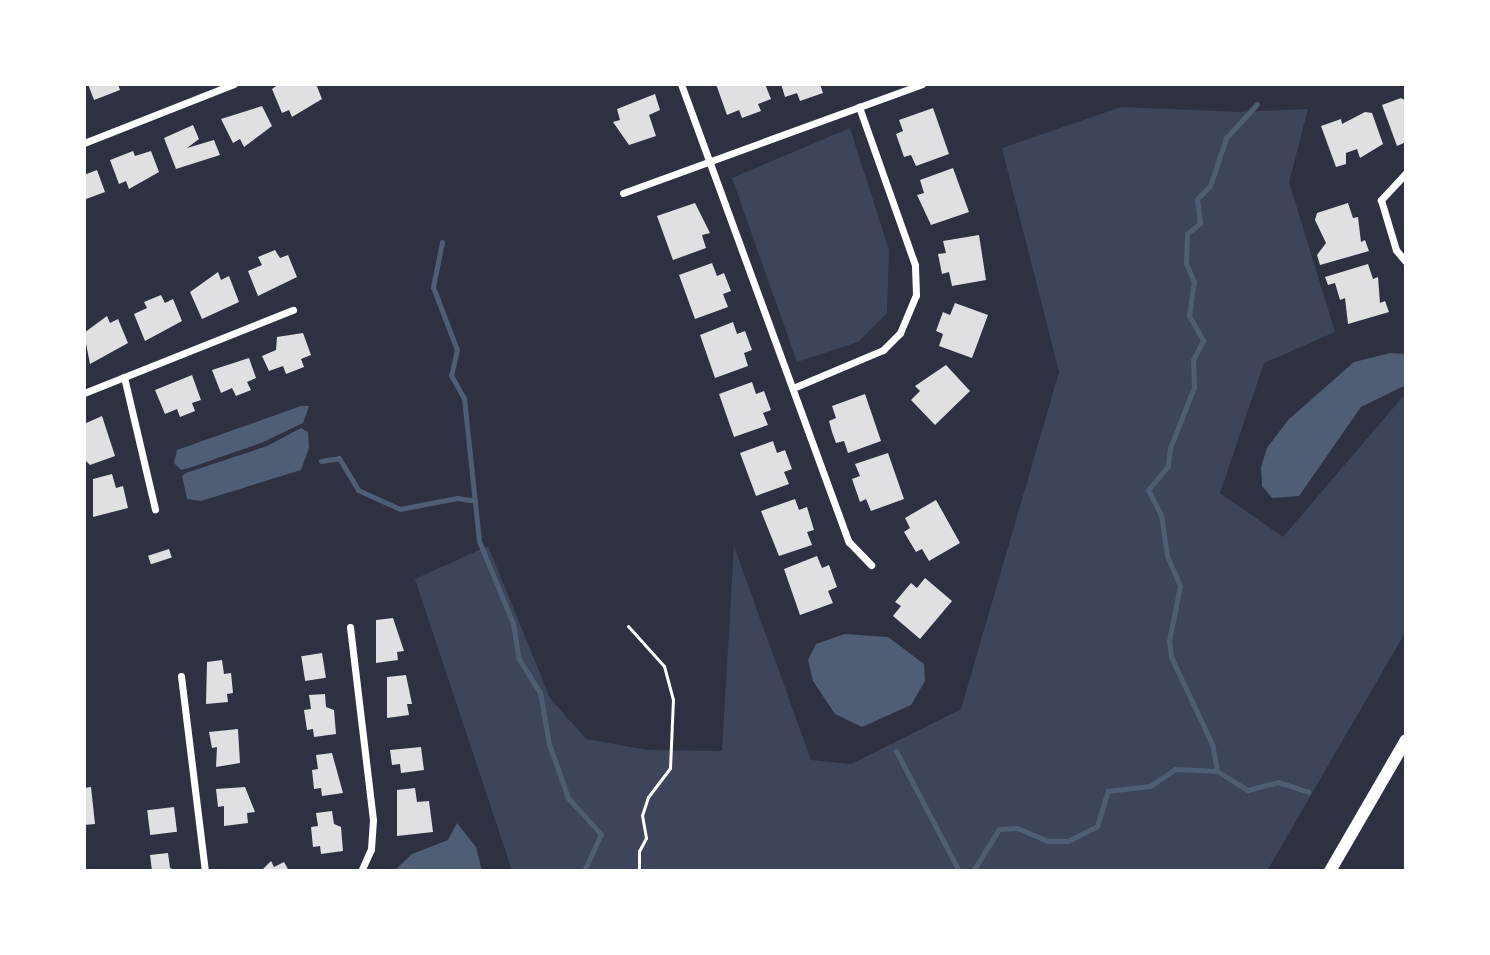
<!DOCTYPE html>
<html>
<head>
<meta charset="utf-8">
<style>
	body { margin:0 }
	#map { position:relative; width:1490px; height:955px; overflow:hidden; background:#2d3142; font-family:Figtree,sans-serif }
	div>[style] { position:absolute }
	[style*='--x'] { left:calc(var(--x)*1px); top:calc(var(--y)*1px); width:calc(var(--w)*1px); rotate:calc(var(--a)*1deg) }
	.green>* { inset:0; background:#3c4559 }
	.water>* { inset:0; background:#4f5d75 }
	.stream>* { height:5px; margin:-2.5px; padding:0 2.5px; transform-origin:2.5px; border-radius:2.5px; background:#4f5d75 }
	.building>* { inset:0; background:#e0e0e3; transform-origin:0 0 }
	.path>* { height:3px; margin:-1.5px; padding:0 1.5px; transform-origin:1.5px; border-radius:1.5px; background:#fff }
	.minor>* { height:7px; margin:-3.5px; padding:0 3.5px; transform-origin:3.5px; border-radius:3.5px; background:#fff }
	.motorway>* { height:12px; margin:-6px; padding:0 6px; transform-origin:6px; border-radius:6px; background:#fff }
	span { translate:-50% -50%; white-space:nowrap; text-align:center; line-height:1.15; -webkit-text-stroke:8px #fff; paint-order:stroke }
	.frame { position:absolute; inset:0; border:86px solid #fff; pointer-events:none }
</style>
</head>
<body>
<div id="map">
	<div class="green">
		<i style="clip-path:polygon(1121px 107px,1240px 112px,1308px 109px,1289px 182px,1335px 332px,1264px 363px,1220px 493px,1283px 537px,1406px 393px,1406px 631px,1267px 871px,512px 871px,415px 579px,488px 546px,550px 698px,586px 739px,648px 750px,722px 751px,734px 546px,811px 760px,851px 764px,961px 709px,1059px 372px,1002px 148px)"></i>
		<i style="clip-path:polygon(850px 128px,889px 250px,887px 313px,858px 342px,797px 362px,732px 178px)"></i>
	</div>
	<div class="water">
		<i style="clip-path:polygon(1390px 353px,1406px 354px,1406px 385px,1361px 407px,1299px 496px,1272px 498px,1262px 486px,1261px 467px,1267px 448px,1288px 420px,1354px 362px)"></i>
		<i style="clip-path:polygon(301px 406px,309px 406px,303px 423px,261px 443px,192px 467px,181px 470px,174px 463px,177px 450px)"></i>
		<i style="clip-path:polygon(301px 428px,308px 432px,309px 448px,301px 470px,201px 501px,187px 499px,182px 476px,186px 473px,267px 446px)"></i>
		<i style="clip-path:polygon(845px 634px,888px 637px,924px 664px,925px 681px,911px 705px,862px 727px,835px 714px,813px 681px,808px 660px,816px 644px)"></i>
		<i style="clip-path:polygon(457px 823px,476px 847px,482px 871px,394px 871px,412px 854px,448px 840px)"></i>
	</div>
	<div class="stream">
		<i style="--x:442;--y:242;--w:46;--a:101.3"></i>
		<i style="--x:433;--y:287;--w:67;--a:69.1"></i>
		<i style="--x:457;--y:350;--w:26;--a:103"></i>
		<i style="--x:451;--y:375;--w:26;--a:61"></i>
		<i style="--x:464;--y:398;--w:144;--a:84"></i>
		<i style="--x:479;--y:541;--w:89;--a:67.5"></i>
		<i style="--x:513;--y:623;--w:36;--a:81"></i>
		<i style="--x:519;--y:659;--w:39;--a:58"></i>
		<i style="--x:540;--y:692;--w:53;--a:80.2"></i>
		<i style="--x:549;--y:744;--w:57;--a:70.6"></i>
		<i style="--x:568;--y:798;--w:49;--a:47.5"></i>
		<i style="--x:601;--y:834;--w:41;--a:114.7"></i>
		<i style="--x:321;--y:461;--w:18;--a:-9"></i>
		<i style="--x:339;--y:458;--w:37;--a:59"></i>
		<i style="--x:358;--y:490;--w:46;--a:24.3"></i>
		<i style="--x:400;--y:509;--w:58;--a:-10.9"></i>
		<i style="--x:457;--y:498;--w:18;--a:9"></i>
		<i style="--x:896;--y:751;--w:136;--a:62.3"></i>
		<i style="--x:1217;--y:771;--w:27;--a:-100"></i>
		<i style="--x:1212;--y:744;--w:96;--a:-115.2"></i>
		<i style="--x:1171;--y:657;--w:16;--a:-97"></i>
		<i style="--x:1169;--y:641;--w:56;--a:-78.7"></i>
		<i style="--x:1180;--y:586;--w:34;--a:-113"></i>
		<i style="--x:1167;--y:555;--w:40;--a:-98.5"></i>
		<i style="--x:1161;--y:515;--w:28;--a:-117"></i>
		<i style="--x:1148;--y:490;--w:31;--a:-50"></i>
		<i style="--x:1168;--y:466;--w:18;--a:-84"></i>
		<i style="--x:1170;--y:448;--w:66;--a:-68.5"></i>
		<i style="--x:1194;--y:387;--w:27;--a:-92"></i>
		<i style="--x:1193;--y:360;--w:22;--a:-63"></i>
		<i style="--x:1203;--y:340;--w:28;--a:-120"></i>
		<i style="--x:1189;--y:316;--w:34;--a:-82"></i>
		<i style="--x:1194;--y:282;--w:21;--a:-113"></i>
		<i style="--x:1186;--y:263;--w:29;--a:-88"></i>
		<i style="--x:1187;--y:234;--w:17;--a:-40"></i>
		<i style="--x:1200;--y:223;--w:24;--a:-97"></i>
		<i style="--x:1197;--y:199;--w:18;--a:-45"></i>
		<i style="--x:1210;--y:186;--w:51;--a:-71.6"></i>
		<i style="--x:1226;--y:138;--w:46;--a:-47.6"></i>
		<i style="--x:973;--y:871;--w:49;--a:-58.2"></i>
		<i style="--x:999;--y:829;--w:18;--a:-3"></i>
		<i style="--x:1017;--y:828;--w:33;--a:23"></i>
		<i style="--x:1047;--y:841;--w:21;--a:0"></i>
		<i style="--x:1068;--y:841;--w:33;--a:-27"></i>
		<i style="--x:1097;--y:826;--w:37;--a:-73"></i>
		<i style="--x:1108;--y:791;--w:42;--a:-6.8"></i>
		<i style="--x:1150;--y:786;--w:30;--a:-34"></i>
		<i style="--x:1175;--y:769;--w:42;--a:2.7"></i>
		<i style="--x:1217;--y:771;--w:36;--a:32"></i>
		<i style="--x:1248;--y:790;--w:31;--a:-15"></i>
		<i style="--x:1278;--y:782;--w:32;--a:18"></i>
	</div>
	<div class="building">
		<i style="clip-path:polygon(88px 84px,118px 84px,120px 90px,94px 100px)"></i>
		<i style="clip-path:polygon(279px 84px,316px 84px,322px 99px,292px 117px,289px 110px,282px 113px,272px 89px)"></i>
		<i style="clip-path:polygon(716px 84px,765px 84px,771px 99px,758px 104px,761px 111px,742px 118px,739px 110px,727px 115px)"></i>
		<i style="clip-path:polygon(781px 84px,820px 84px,823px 93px,800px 101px,797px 93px,785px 97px)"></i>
		<i style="clip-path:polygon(655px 94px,660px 110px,649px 115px,656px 136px,629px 145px,613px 122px,620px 120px,617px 109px)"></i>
		<i style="clip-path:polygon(1401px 98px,1406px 101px,1406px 142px,1397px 146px,1382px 105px)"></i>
		<i style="clip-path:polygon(262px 106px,272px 126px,244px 147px,240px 139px,233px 143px,221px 119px)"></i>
		<i style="clip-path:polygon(933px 108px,949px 154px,916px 166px,911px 155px,904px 157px,896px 134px,903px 131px,899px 120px)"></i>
		<i style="clip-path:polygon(1365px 112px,1372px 113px,1383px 144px,1360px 158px,1357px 149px,1346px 153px,1346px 164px,1336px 167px,1321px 126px,1341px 119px,1342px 124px)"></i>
		<i style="clip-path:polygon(193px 125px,199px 139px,187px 148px,214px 140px,220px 155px,176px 169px,164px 138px)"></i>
		<i style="clip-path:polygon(133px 151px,135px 156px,151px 151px,159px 172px,129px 189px,126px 181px,119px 184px,110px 160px)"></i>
		<i style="clip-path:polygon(953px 168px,969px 212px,931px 225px,917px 195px,924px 193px,920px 180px)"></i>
		<i style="clip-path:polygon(97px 170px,105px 192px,86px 199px,84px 205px,84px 175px)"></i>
		<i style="clip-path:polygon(695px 203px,710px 233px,702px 235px,706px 248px,673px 260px,657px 216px)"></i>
		<i style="clip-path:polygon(1348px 203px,1353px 218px,1358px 217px,1361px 242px,1365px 240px,1369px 251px,1320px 265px,1317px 255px,1326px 243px,1315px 220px,1317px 213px)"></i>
		<i style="clip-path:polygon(979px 235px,986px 280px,952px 286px,949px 272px,942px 274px,938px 254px,946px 253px,943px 241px)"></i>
		<i style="clip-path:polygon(275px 250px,280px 258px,288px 255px,297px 277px,258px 296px,248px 271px,262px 265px,258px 257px)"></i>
		<i style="clip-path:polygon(712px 263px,717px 276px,724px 273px,731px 291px,723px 294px,728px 307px,695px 319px,679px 275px)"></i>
		<i style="clip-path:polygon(1368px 264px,1373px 279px,1378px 277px,1380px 303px,1385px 301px,1389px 312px,1348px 324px,1345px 298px,1340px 300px,1335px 283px,1328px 285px,1325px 277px)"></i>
		<i style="clip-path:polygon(218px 272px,221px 280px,229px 276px,239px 302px,202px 319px,190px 292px)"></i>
		<i style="clip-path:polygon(161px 295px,165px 303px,173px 299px,182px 321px,145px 341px,134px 314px,147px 308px,144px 302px)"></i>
		<i style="clip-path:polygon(955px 303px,988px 315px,972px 358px,939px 346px,943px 334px,936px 331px,943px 312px,950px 315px)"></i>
		<i style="clip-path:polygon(107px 316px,110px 323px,118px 319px,128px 343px,90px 364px,84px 333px)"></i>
		<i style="clip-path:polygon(733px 322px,737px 334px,745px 331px,752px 350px,744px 353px,748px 366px,715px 378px,700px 335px)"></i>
		<i style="clip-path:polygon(303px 333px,311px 355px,301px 359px,304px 367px,286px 374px,283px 366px,269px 371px,262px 356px,276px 350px,277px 337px)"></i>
		<i style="clip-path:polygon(249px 358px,256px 378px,247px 382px,251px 390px,236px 396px,232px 388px,221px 393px,212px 370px)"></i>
		<i style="clip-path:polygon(946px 365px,970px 391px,935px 425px,911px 400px,920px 391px,915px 386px)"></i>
		<i style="clip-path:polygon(192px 375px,201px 400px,192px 403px,195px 411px,180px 417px,177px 409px,165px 414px,155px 390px)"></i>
		<i style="clip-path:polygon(752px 382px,756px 394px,764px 391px,771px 410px,763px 413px,768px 425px,734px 437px,719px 394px)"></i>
		<i style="clip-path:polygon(865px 394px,881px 441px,848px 453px,844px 441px,836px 443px,832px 432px,829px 421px,836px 418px,832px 406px)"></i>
		<i style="clip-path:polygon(102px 416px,115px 456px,90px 465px,84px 459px,84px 424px)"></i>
		<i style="clip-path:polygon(773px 441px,777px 453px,785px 450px,792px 469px,784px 472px,789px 484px,756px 496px,740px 453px)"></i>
		<i style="clip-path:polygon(888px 453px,904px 499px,871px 511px,866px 499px,860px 502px,852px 479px,860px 476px,855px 464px)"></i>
		<i style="clip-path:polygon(112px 474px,116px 488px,123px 486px,128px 508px,93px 517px,93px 479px)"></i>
		<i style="clip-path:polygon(795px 499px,799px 510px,807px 507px,814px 530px,807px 532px,812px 545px,779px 556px,761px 511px)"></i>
		<i style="clip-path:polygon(936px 500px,960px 543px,929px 561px,922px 549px,916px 552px,904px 532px,910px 528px,905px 518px)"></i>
		<i style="left:169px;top:549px;width:9px;height:22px;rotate:72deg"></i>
		<i style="clip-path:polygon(817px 556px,822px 568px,829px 565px,837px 587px,828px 591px,833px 603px,800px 615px,784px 569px)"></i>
		<i style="clip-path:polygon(925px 578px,952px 601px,920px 639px,893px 616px,901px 606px,895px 602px,911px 583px,917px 588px)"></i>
		<i style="clip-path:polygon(393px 618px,404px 651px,397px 652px,398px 660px,376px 663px,376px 620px)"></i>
		<i style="left:322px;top:653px;width:25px;height:21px;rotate:81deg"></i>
		<i style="clip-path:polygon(222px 660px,224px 674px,231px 673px,233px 693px,227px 694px,228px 702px,206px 704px,207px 662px)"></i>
		<i style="clip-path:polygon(406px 675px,412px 704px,407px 704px,409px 715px,387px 718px,387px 677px)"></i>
		<i style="clip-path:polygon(325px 694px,326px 707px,334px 710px,336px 734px,314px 737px,313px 729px,307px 730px,304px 710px,311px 709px,309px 695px)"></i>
		<i style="clip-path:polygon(238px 729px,240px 763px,216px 767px,217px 747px,212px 748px,209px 732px)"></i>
		<i style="clip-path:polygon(421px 747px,424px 770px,401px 773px,400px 764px,392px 765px,390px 750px)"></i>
		<i style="clip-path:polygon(332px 753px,343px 793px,322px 796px,321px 788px,314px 789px,312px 770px,318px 769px,316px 755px)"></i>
		<i style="clip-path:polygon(91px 787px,95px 824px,84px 825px,84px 788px)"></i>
		<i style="clip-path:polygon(245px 787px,255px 812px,247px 813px,248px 823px,224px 826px,224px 806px,218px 807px,216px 789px)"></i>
		<i style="clip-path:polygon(415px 788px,417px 802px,429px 801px,433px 832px,397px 836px,397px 790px)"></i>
		<i style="left:174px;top:807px;width:25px;height:27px;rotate:83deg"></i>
		<i style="clip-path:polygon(332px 811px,334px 824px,341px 827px,343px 851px,321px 854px,320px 846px,313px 847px,311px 827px,318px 826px,316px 813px)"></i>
		<i style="clip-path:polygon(168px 853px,170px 868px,177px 871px,152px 871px,150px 855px)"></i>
		<i style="clip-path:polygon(271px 861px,274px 867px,284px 862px,289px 871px,261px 871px)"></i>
	</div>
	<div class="path">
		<i style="--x:628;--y:626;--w:54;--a:48"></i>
		<i style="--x:664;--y:666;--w:34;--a:75"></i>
		<i style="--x:673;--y:699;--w:69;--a:92.5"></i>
		<i style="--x:670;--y:768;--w:36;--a:127"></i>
		<i style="--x:648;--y:797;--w:19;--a:108"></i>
		<i style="--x:642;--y:815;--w:23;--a:80"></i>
		<i style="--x:646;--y:838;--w:15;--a:118"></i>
		<i style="--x:639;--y:851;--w:20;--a:90"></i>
	</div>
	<div class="minor">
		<i style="--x:681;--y:84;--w:488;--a:69.9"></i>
		<i style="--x:849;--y:542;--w:32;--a:46"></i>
		<i style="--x:84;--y:143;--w:161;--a:-21.5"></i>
		<i style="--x:1406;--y:173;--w:37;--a:133"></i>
		<i style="--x:1381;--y:200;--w:52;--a:73.3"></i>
		<i style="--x:1396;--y:250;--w:16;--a:50"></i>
		<i style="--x:623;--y:193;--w:318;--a:-20"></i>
		<i style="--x:124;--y:377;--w:136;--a:76.8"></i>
		<i style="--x:793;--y:388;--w:98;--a:-22.9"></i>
		<i style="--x:883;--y:350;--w:24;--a:-45"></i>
		<i style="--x:900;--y:333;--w:41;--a:-67.2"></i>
		<i style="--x:916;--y:295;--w:30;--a:-92"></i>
		<i style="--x:915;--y:265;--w:168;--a:-109.5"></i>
		<i style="--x:84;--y:393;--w:225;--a:-21.7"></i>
		<i style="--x:350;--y:627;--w:194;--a:83.2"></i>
		<i style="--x:373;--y:820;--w:29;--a:94"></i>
		<i style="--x:371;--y:849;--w:24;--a:114"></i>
		<i style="--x:181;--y:676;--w:196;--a:83"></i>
	</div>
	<div class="motorway">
		<i style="--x:1330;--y:871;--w:151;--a:-59.9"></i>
	</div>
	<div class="frame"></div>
</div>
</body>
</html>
